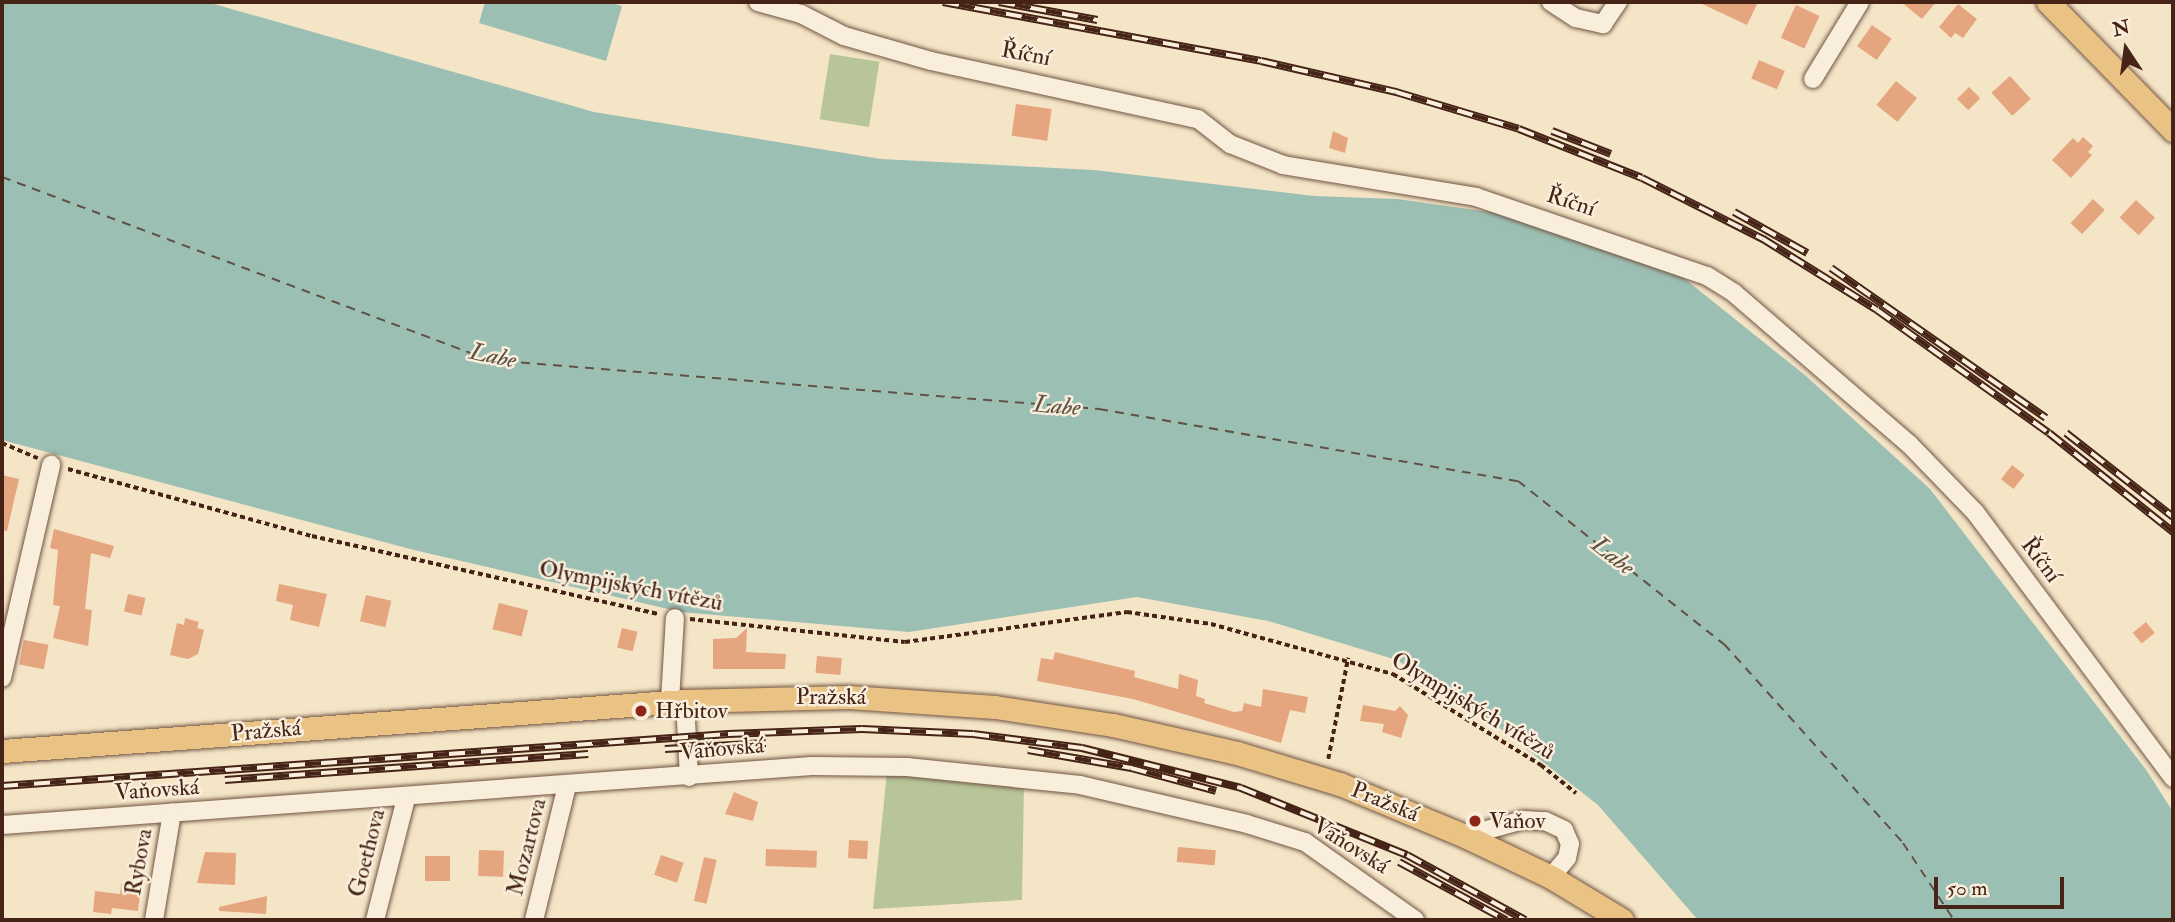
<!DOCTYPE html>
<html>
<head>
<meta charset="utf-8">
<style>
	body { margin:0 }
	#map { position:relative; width:2175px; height:922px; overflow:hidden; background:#f5e5c7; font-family:"IM FELL Double Pica",serif }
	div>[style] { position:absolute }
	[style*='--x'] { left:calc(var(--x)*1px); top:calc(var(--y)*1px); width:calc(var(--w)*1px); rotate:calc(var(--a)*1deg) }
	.green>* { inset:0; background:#b7c599; transform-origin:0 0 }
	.water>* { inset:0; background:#9cbfb4 }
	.ferry>* { height:2px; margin-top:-1px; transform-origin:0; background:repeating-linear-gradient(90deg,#5f5245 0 9px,transparent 0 16px) }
	.building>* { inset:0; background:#e5a57f; transform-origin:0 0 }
	.path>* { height:3.5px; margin-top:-1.75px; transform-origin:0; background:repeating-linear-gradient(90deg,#452316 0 5px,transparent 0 8.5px) }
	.roads { filter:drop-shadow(0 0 2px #715442) drop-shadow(0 0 2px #715442) }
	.minor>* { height:18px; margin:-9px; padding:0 9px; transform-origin:9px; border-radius:9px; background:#f8eedb }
	.major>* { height:23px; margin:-11.5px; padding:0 11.5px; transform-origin:11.5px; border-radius:11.5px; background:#eac284 }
	.rail>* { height:8px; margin-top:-4px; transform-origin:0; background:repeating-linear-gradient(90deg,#f8eedb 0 16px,#452316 0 32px); box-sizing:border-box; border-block:2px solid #452316 }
	.dots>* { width:19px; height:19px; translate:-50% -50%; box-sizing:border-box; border:4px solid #f8eedb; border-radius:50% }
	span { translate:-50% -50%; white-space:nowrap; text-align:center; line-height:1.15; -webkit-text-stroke:5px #f8eedb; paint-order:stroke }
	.street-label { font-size:23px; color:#452316 }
	.poi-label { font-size:23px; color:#452316 }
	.left { translate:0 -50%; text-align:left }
	.water-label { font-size:24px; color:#5f5245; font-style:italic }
	.frame { position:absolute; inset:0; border:4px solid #452316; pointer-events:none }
	.north { position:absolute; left:2091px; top:14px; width:70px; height:70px; -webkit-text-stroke:5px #f8eedb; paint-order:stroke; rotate:347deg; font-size:19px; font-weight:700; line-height:28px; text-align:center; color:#452316 }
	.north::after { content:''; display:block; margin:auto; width:24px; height:32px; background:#452316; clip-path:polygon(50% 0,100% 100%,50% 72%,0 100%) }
	.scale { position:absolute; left:1934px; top:877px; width:130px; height:32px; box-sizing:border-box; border:4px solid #452316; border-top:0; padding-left:9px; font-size:21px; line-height:24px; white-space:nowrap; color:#452316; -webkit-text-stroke:5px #f8eedb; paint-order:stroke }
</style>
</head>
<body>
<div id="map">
	<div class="green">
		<i style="left:830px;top:54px;width:50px;height:66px;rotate:9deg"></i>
		<i style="clip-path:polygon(887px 772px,1024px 783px,1022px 900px,873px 909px)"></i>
	</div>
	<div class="water">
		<i style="clip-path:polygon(2px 2px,207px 2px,594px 112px,881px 159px,1094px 170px,1314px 196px,1397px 199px,1511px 215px,1680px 275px,1806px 376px,1930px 489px,2147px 771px,2173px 812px,2173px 920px,1698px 920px,1598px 805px,1501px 729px,1397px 660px,1268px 621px,1137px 597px,909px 632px,681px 612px,414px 550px,2px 440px)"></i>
		<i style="clip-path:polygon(485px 2px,607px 2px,622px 6px,606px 61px,479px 23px)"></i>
	</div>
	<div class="ferry">
		<i style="--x:2;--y:177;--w:520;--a:20.59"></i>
		<i style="--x:489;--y:360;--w:612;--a:4.59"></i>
		<i style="--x:1099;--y:409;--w:425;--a:9.8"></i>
		<i style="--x:1518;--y:481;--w:263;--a:38.4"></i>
		<i style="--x:1724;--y:644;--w:268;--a:48"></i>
		<i style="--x:1903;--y:843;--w:92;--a:56.5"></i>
	</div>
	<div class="building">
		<i style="clip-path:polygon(1698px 2px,1758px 2px,1747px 25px)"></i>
		<i style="clip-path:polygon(1901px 2px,1936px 2px,1922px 19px)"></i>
		<i style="clip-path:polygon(1958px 4px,1977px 19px,1963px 38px,1955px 33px,1951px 38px,1939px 27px)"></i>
		<i style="left:1796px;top:5px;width:26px;height:36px;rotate:25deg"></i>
		<i style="left:1872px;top:25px;width:24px;height:26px;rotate:35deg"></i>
		<i style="left:1759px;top:60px;width:28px;height:20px;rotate:23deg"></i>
		<i style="left:2010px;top:76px;width:31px;height:25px;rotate:48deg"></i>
		<i style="left:1896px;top:81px;width:27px;height:31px;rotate:39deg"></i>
		<i style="left:1969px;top:87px;width:16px;height:17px;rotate:45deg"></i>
		<i style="left:1016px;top:104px;width:36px;height:32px;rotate:8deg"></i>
		<i style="clip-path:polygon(1333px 131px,1348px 138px,1345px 153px,1329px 148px)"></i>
		<i style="clip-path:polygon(2083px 137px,2093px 146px,2088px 152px,2092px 155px,2071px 178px,2052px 160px,2073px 138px,2078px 143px)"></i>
		<i style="left:2093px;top:199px;width:16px;height:33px;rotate:43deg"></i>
		<i style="left:2136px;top:200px;width:26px;height:24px;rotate:43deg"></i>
		<i style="left:2012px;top:465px;width:16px;height:18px;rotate:38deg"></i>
		<i style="clip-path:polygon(2px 475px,19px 479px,7px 531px,2px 530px)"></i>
		<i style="clip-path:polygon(54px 529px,114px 546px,110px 558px,91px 553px,85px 609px,92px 610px,88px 646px,53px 638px,60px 606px,53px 605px,58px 550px,50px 548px)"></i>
		<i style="clip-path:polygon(279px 584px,327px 594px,319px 627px,290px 620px,293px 605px,276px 601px)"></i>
		<i style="left:128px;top:594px;width:18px;height:18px;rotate:13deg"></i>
		<i style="left:366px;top:595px;width:26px;height:27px;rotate:13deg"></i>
		<i style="left:499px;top:603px;width:30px;height:27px;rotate:14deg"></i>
		<i style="clip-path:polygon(185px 618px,199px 622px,197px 628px,204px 630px,198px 654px,188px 659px,170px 655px,177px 623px,184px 625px)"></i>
		<i style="left:2146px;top:622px;width:14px;height:17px;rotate:51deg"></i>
		<i style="left:622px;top:628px;width:16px;height:20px;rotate:14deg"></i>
		<i style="clip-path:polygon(747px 628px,746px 652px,786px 654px,785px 669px,713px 669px,713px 639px,736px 638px)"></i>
		<i style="left:24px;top:640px;width:25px;height:25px;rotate:11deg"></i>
		<i style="clip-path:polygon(1055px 652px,1135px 671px,1134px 677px,1178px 689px,1179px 674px,1198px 680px,1196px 696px,1205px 699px,1204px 703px,1234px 712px,1242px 711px,1244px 703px,1261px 707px,1263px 689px,1308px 697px,1305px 713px,1290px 710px,1281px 743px,1133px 699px,1037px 681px,1041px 658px,1053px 660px)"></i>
		<i style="left:817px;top:656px;width:25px;height:17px;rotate:5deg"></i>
		<i style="clip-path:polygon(1363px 705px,1395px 711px,1400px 706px,1408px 715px,1401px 738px,1382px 732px,1384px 724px,1360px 721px)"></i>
		<i style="clip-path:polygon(734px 792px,758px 802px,753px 821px,725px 814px)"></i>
		<i style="left:849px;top:840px;width:19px;height:18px;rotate:3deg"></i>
		<i style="left:1178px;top:847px;width:38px;height:15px;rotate:5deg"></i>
		<i style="left:766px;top:849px;width:51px;height:17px;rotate:2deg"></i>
		<i style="left:479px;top:850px;width:25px;height:26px;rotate:2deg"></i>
		<i style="clip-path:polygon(205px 852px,236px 853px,235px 885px,197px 883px)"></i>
		<i style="left:661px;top:855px;width:24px;height:21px;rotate:19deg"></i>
		<i style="left:425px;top:856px;width:25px;height:25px"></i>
		<i style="left:704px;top:857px;width:13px;height:45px;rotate:13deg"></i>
		<i style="clip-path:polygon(121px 884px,141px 885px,138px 911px,112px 908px,111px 914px,93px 912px,95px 891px,120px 894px)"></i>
		<i style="clip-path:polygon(267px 896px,266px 914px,219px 911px,219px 907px)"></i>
	</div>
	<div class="path">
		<i style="--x:2;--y:443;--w:39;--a:23"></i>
		<i style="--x:68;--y:469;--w:253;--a:15.4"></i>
		<i style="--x:312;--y:536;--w:355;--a:12.7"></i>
		<i style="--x:690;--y:619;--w:216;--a:6.1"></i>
		<i style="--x:905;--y:642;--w:224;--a:-7.7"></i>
		<i style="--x:1127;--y:612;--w:85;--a:8.1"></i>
		<i style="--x:1211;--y:624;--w:189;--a:15.4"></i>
		<i style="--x:1393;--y:674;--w:174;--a:31.6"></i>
		<i style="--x:1541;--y:765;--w:45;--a:38.7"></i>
		<i style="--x:1328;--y:759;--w:103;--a:-78.8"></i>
	</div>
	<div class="roads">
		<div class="minor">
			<i style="--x:758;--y:2;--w:45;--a:15.6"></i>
			<i style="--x:801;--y:14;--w:48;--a:27.1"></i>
			<i style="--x:844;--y:36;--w:91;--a:16"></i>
			<i style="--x:931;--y:61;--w:273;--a:12.3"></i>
			<i style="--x:1198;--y:119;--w:41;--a:38"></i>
			<i style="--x:1230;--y:144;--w:57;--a:21.6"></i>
			<i style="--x:1283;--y:165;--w:196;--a:9.4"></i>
			<i style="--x:1476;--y:197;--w:244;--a:18.9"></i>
			<i style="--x:1707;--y:276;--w:32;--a:32"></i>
			<i style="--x:1734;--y:293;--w:231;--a:40.8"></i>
			<i style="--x:1909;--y:444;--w:95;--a:45.9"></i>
			<i style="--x:1975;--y:512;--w:332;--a:53.3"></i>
			<i style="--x:1551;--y:2;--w:30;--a:33"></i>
			<i style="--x:1576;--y:18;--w:28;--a:13"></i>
			<i style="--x:1603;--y:24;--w:27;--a:-56"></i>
			<i style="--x:1813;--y:79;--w:90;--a:-58.6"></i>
			<i style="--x:2;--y:678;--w:219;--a:-77"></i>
			<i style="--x:670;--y:701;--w:83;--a:-86.6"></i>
			<i style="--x:685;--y:701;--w:76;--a:87"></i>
			<i style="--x:2;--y:825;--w:812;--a:-4.17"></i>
			<i style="--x:812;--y:766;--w:95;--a:0.6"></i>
			<i style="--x:907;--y:767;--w:174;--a:5.9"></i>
			<i style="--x:1080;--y:785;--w:171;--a:13.1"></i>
			<i style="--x:1247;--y:824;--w:61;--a:17.2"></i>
			<i style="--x:1305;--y:842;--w:135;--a:35.3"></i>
			<i style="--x:1465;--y:836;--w:60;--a:-15.4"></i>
			<i style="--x:1523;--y:820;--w:22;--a:3"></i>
			<i style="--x:1545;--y:821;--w:21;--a:25"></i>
			<i style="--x:1564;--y:830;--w:15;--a:67"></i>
			<i style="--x:1570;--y:844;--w:14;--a:102"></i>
			<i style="--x:1567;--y:858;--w:25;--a:130"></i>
			<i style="--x:154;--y:920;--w:109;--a:-80.5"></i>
			<i style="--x:375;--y:920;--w:126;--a:-75.7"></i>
			<i style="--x:534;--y:920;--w:138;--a:-76.2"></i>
		</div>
		<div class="major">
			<i style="--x:2048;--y:2;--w:179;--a:45.7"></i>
			<i style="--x:2;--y:751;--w:685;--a:-4.19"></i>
			<i style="--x:685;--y:701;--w:164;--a:-1.4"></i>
			<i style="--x:849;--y:697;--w:146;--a:3.9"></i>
			<i style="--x:995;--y:707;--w:119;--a:8.7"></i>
			<i style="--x:1113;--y:725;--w:127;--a:12.7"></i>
			<i style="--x:1237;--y:753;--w:108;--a:16.8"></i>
			<i style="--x:1340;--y:784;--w:135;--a:22.6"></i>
			<i style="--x:1465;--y:836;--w:95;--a:25.5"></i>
			<i style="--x:1551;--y:877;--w:83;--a:31.2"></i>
		</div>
	</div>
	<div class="rail">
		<i style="--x:943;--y:2;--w:323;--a:10.5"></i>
		<i style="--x:1261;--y:61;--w:139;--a:12.9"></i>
		<i style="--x:1396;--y:92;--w:128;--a:16.7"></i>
		<i style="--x:1519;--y:129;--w:132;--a:21.7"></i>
		<i style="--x:1642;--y:178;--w:136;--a:26.8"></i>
		<i style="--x:1763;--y:239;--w:134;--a:31.9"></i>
		<i style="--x:1877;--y:310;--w:211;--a:35.6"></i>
		<i style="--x:2049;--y:433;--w:159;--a:38.6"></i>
		<i style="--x:999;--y:2;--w:100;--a:10.4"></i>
		<i style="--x:1552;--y:131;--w:63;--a:21.3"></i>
		<i style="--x:1734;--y:212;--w:84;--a:29.3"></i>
		<i style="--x:1831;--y:268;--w:262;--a:34.9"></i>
		<i style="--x:2066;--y:433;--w:136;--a:38.1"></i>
		<i style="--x:665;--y:749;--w:101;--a:-3.4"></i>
		<i style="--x:1028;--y:750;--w:105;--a:9.9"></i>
		<i style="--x:1131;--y:768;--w:88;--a:15.1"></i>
		<i style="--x:225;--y:780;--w:364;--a:-4.1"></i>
		<i style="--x:2;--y:786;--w:728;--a:-4.1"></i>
		<i style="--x:728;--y:734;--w:134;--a:-2.1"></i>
		<i style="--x:862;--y:729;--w:111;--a:2.6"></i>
		<i style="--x:973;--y:734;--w:110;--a:7.3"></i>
		<i style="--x:1082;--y:748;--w:164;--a:14.1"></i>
		<i style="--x:1241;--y:788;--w:179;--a:22"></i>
		<i style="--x:1407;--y:855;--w:135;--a:28.8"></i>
		<i style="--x:1399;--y:862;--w:122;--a:28.5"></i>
	</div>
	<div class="dots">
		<i style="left:641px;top:711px;background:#8f2418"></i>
		<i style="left:1475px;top:821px;background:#8f2418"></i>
	</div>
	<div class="street-label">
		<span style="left:1026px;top:54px;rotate:11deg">Říční</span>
		<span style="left:1571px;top:202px;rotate:18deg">Říční</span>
		<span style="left:2041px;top:560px;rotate:53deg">Říční</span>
		<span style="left:631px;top:586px;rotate:11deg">Olympijských vítězů</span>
		<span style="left:831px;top:697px">Pražská</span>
		<span style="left:1473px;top:706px;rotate:31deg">Olympijských vítězů</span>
		<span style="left:266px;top:731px;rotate:-5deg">Pražská</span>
		<span style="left:722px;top:749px;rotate:-5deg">Vaňovská</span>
		<span style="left:157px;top:790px;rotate:-4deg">Vaňovská</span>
		<span style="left:1385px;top:802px;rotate:22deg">Pražská</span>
		<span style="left:1351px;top:846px;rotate:32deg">Vaňovská</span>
		<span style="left:527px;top:847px;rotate:-76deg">Mozartova</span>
		<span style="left:367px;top:853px;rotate:-76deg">Goethova</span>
		<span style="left:139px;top:862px;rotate:-80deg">Rybova</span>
	</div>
	<div class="poi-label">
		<span class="left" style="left:655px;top:711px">Hřbitov</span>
		<span class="left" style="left:1489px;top:821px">Vaňov</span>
	</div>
	<div class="water-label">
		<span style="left:493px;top:356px;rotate:12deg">Labe</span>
		<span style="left:1057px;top:406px;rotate:5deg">Labe</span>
		<span style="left:1613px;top:556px;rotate:38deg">Labe</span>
	</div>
	<div class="frame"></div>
	<div class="north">N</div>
	<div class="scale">50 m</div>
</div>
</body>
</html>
